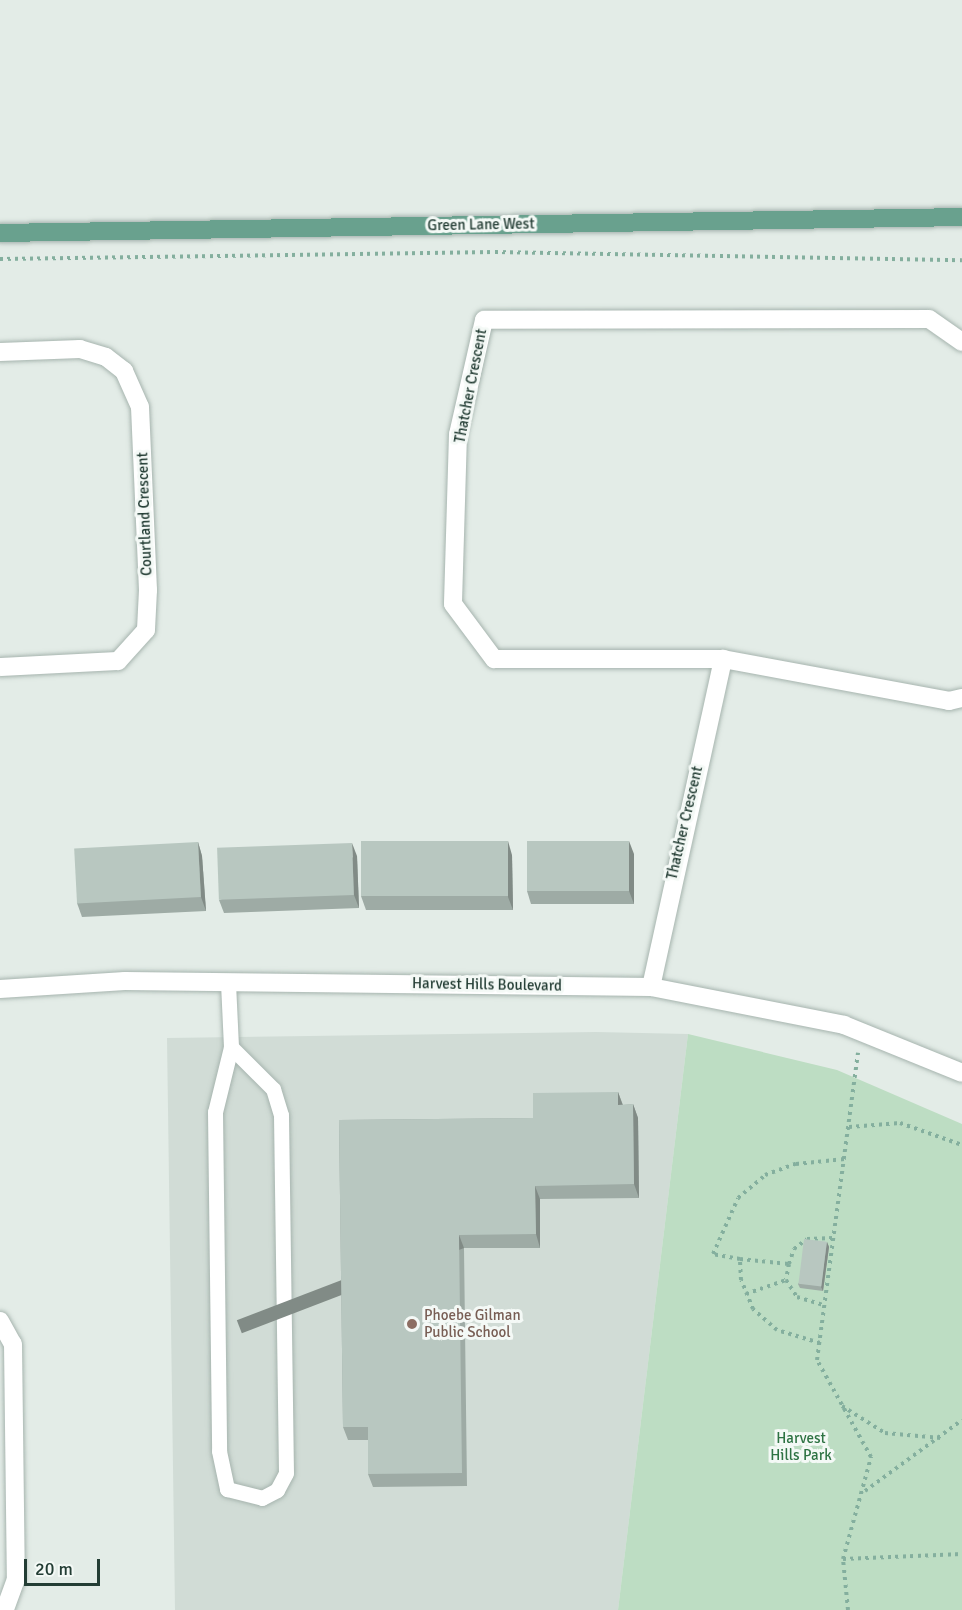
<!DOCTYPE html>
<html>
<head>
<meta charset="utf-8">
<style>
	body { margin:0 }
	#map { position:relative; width:962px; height:1610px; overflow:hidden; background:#e3ece7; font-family:Signika,sans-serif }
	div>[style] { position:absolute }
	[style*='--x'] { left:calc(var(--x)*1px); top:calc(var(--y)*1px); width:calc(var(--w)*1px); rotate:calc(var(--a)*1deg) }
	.built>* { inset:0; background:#d1dcd6 }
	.green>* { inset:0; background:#bdddc3 }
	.path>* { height:4px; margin-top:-2px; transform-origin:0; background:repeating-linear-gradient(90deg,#84af9e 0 3px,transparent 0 7.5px) }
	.roads { filter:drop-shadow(0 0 2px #a6b4ae) drop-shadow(0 0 2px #a6b4ae) }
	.service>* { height:15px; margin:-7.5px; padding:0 7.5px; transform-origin:7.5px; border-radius:7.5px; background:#fff }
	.minor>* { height:18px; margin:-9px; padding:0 9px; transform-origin:9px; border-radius:9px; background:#fff }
	.primary>* { height:18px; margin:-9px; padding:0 9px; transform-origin:9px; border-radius:9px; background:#69a18e }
	.wall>* { inset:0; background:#9eaba5 }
	.shaded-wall>* { inset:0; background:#818b86; transform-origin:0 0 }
	.building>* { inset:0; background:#b8c7c0; transform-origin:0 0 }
	.dots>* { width:16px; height:16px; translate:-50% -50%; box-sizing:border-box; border:3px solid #f4f9f6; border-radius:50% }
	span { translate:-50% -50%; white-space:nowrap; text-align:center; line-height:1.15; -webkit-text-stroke:6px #f4f9f6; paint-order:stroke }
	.street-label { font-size:15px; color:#233d34 }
	.education-label { font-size:15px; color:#785e54 }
	.left { translate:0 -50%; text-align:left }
	.park-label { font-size:15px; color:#2e7343 }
	.scale { position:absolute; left:24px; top:1559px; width:76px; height:27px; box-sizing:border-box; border:3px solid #233d34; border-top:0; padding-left:8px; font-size:18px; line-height:21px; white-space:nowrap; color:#233d34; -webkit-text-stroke:4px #f4f9f6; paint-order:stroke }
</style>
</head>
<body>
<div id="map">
	<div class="built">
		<i style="clip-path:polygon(596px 1032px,688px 1034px,618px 1610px,175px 1610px,167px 1038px)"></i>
	</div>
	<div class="green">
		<i style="clip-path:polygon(688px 1034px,837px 1070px,962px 1124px,962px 1610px,618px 1610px)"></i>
	</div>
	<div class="path">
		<i style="--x:0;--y:259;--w:495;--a:-0.8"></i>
		<i style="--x:495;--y:252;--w:467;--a:1"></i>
		<i style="--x:849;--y:1127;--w:51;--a:-4.5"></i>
		<i style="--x:900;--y:1123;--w:66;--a:19.5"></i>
		<i style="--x:740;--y:1259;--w:49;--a:5.8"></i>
		<i style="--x:789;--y:1264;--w:16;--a:101"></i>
		<i style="--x:786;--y:1280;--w:20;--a:57"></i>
		<i style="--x:797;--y:1297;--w:28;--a:17"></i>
		<i style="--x:789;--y:1264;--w:16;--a:-72"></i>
		<i style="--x:794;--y:1249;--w:16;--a:-38"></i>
		<i style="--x:807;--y:1239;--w:26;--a:-2"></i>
		<i style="--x:746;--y:1294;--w:42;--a:-19.3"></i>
		<i style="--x:820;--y:1343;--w:45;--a:-163.2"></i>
		<i style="--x:777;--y:1330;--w:32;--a:-139"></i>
		<i style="--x:753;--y:1309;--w:31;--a:-112"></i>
		<i style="--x:741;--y:1280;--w:21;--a:-93"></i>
		<i style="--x:740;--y:1259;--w:27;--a:-170"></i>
		<i style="--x:713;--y:1254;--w:61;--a:-65.9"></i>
		<i style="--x:738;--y:1198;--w:35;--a:-40"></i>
		<i style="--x:765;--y:1175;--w:33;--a:-20"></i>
		<i style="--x:796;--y:1164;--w:49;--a:-5.8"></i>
		<i style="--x:842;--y:1406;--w:51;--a:32.1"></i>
		<i style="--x:885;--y:1433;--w:56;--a:5.1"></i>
		<i style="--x:865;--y:1491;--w:120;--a:-36.2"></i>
		<i style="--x:843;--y:1559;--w:119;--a:-2.4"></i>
		<i style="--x:848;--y:1610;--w:51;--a:-95.6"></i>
		<i style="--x:843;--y:1559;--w:106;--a:-74.6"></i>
		<i style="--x:871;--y:1457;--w:111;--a:-119.1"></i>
		<i style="--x:817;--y:1360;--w:310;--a:-82.4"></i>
	</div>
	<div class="roads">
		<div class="service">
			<i style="--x:228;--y:983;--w:64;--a:87.3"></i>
			<i style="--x:231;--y:1047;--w:67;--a:103.8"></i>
			<i style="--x:215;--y:1112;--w:339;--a:89.3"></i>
			<i style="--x:219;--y:1451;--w:39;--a:78"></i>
			<i style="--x:227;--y:1489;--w:36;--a:14"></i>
			<i style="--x:262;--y:1498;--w:17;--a:-28"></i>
			<i style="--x:277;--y:1490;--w:19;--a:-62"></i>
			<i style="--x:286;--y:1473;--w:358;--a:-90.8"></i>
			<i style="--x:281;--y:1115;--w:27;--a:-107"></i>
			<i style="--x:273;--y:1089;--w:59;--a:-135"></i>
		</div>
		<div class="minor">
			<i style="--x:962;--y:342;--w:40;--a:-145.1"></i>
			<i style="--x:929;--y:319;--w:445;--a:179.9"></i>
			<i style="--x:484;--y:320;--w:117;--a:102.8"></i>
			<i style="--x:458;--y:434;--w:170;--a:91.7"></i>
			<i style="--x:453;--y:604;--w:69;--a:53.3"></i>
			<i style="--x:494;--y:659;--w:229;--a:0"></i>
			<i style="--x:723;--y:659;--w:230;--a:10.5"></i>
			<i style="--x:949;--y:701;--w:13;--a:-13"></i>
			<i style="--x:0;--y:352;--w:80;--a:-2.1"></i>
			<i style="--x:80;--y:349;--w:27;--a:17"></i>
			<i style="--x:106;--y:357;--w:23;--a:38"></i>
			<i style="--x:124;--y:371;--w:39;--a:66"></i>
			<i style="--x:140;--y:407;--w:183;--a:87.5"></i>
			<i style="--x:148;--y:590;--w:40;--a:92.9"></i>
			<i style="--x:146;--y:630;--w:42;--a:132.1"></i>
			<i style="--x:118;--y:661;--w:118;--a:177.1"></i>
			<i style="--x:651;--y:987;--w:336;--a:-77.6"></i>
			<i style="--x:0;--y:989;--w:125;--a:-3.7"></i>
			<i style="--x:125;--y:981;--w:526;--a:0.65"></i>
			<i style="--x:651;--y:987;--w:197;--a:11.1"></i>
			<i style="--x:844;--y:1025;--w:127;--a:22.1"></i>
			<i style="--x:0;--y:1321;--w:26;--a:61"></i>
			<i style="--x:13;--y:1344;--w:235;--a:89.3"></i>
			<i style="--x:16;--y:1579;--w:33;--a:110"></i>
		</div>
		<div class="primary">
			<i style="--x:0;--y:233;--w:962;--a:-0.95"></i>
		</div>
	</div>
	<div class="wall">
		<i style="clip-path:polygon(198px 842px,202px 856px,206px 911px,82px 917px,77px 903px)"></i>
		<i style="clip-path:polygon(634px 854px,634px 904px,531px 904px,527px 891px)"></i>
		<i style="clip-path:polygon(512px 855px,513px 910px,366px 910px,361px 896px)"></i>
		<i style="clip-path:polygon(357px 856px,359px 908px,224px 913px,219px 900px)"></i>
		<i style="clip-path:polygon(618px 1092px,623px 1105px,633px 1104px,638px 1118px,639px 1198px,540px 1199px,540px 1248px,464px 1248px,467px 1486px,373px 1487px,368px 1474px,368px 1440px,348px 1440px,343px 1427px,339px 1120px,533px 1118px)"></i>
		<i style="clip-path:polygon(827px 1242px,829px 1247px,823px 1291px,800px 1288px,798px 1284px)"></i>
	</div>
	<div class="shaded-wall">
		<i style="clip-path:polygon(508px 841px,512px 855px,513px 910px,508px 897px)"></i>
		<i style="clip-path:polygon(629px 841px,634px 854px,634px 904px,629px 891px)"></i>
		<i style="clip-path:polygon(198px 842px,202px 856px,206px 911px,201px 897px)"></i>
		<i style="clip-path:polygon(352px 843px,357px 856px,359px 908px,354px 895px)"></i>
		<i style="clip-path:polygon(618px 1092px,623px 1106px,618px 1105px)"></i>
		<i style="clip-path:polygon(633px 1104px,638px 1118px,639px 1198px,634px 1184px)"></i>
		<i style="clip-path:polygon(535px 1186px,540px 1199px,540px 1248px,536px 1234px)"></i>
		<i style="left:459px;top:1235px;width:14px;height:238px;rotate:69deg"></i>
		<i style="clip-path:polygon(827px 1242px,829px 1247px,823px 1291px,821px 1287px)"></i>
	</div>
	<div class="building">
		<i style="left:361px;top:841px;width:147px;height:55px"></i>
		<i style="left:527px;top:841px;width:102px;height:50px"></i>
		<i style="left:198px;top:842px;width:55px;height:124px;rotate:87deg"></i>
		<i style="left:352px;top:843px;width:52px;height:135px;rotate:88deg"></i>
		<i style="clip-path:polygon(618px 1092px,618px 1105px,633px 1104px,634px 1184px,535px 1186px,536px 1234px,459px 1235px,462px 1473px,368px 1474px,368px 1427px,343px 1427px,339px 1120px,533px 1118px,533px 1093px)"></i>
		<i style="left:804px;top:1239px;width:23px;height:45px;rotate:7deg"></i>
	</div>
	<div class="dots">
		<i style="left:412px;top:1324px;background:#8d6e63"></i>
	</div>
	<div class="street-label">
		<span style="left:481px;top:225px;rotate:-1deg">Green Lane West</span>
		<span style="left:471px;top:386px;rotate:-79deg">Thatcher Crescent</span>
		<span style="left:145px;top:514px;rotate:-92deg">Courtland Crescent</span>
		<span style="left:685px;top:823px;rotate:-77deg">Thatcher Crescent</span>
		<span style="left:487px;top:985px;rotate:1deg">Harvest Hills Boulevard</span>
	</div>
	<div class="education-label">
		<span class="left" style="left:424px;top:1324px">Phoebe Gilman<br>Public School</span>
	</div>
	<div class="park-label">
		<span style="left:801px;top:1447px">Harvest<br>Hills Park</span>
	</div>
	<div class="scale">20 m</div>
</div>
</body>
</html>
